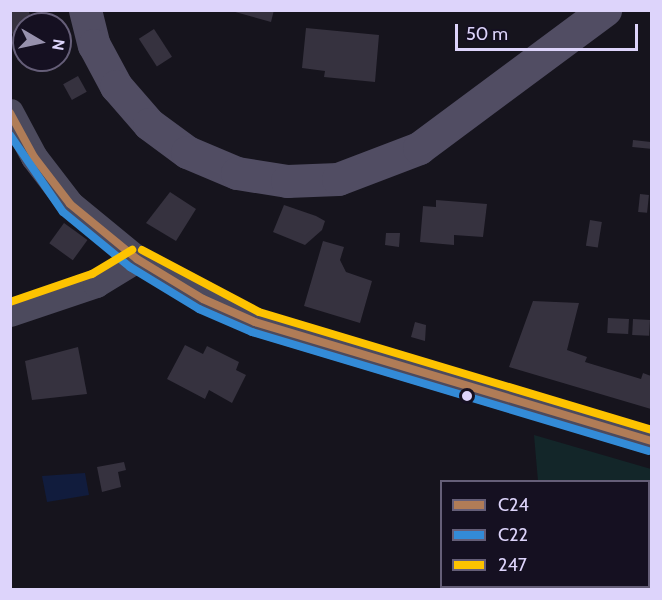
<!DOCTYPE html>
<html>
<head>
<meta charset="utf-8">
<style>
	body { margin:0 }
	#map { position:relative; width:662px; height:600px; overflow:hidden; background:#16141d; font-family:Cabin,sans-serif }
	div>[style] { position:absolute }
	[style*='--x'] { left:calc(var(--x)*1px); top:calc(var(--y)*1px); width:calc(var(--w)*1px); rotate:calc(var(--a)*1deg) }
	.green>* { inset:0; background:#132629 }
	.water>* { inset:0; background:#111c3d }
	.building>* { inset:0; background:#36323f; transform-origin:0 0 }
	.street>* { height:27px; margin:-13.5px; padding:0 13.5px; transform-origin:13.5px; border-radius:13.5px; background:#4c4a5d }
	.secondary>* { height:33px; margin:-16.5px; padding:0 16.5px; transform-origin:16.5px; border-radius:16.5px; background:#514d63 }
	.bus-1>* { height:8px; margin:-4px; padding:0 4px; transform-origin:4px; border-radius:4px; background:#b07c57 }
	.bus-2>* { height:8px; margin:-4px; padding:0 4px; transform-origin:4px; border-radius:4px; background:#338bd7 }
	.bus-3>* { height:8px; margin:-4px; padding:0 4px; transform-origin:4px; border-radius:4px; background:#fdc300 }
	.dots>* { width:16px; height:16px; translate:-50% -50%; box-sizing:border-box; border:3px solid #151021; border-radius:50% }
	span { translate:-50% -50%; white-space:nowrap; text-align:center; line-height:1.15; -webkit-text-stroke:4.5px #151021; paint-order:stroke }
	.frame { position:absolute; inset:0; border:12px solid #ddd4fb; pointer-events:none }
	.legend { position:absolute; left:440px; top:480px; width:210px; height:108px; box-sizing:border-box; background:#151021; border:2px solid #655e78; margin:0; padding:8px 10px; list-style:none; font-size:18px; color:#ddd4fb }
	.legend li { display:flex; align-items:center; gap:12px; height:30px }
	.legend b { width:30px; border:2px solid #655e78 }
	.north { position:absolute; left:12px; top:12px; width:60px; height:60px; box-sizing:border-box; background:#151021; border:2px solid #655e78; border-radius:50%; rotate:99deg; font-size:16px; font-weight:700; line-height:24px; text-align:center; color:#ddd4fb }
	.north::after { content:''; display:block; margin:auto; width:21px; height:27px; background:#9791ad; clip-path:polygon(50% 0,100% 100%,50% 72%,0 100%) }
	.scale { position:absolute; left:455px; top:24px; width:183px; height:27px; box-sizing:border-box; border:3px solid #ddd4fb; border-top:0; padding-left:8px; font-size:18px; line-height:21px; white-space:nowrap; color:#ddd4fb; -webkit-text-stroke:4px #151021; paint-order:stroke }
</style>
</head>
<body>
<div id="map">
	<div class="green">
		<i style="clip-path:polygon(534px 435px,651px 469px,651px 589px,610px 587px,648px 586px,648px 482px,538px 481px)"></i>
	</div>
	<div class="water">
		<i style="clip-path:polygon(85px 473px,89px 495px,47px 502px,42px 476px)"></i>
	</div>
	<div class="building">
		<i style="clip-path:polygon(10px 10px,28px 10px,34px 24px,24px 24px,24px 60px,40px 60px,26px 66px,10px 28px)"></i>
		<i style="clip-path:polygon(228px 10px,274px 10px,271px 22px)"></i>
		<i style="clip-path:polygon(306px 28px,379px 35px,375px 82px,324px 77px,325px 71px,302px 68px)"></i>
		<i style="left:154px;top:29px;width:33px;height:18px;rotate:57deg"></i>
		<i style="left:78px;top:76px;width:18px;height:17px;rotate:61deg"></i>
		<i style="left:633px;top:140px;width:18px;height:7px;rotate:6deg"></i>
		<i style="clip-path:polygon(170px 192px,196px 209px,176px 241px,146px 223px)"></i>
		<i style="left:640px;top:194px;width:9px;height:18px;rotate:6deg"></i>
		<i style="clip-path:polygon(436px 200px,487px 204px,483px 237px,454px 235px,454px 245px,420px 242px,423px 206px,436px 207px)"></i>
		<i style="clip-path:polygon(284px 205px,316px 216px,325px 221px,322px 230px,305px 245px,273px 232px)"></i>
		<i style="left:590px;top:220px;width:12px;height:26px;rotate:9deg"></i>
		<i style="left:64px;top:223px;width:29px;height:25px;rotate:36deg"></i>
		<i style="clip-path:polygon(386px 233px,400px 233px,399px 247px,385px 245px)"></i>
		<i style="clip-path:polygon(323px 241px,344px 247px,340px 260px,346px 272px,372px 281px,360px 323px,304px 306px)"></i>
		<i style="clip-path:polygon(533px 301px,579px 303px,567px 350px,587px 357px,585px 362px,641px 379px,643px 373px,651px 376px,651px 409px,509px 367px)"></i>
		<i style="left:608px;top:318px;width:21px;height:15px;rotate:3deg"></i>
		<i style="left:633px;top:319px;width:17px;height:16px;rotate:3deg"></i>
		<i style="clip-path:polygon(415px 322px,426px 325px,425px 341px,411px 337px)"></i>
		<i style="clip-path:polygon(185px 345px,203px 354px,207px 346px,239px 362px,236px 370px,246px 375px,232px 403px,209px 390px,205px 399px,167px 379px)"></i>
		<i style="clip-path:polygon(78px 347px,87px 394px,32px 400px,25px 361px)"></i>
		<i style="clip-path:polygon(124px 462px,126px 470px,118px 472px,121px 487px,102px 492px,97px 467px)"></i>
	</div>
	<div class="street">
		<i style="--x:10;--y:112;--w:51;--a:61.9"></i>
		<i style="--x:34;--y:157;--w:59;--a:52.5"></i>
		<i style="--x:70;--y:204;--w:87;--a:39.4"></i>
		<i style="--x:137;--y:259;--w:77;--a:31.2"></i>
		<i style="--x:203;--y:299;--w:57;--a:23.9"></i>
		<i style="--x:255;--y:322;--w:414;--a:16.7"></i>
		<i style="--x:10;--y:313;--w:91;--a:-18.6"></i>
		<i style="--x:96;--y:284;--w:48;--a:-31.4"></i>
	</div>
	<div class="secondary">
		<i style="--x:85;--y:10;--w:36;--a:76"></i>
		<i style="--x:94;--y:45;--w:47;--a:61.8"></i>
		<i style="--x:116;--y:86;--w:50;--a:49"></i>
		<i style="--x:149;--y:124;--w:47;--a:36.4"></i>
		<i style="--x:187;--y:152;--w:54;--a:22.8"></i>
		<i style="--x:237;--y:173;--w:51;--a:9.1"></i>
		<i style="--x:287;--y:181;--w:51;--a:-2.2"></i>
		<i style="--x:338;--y:179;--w:87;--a:-20.9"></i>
		<i style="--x:419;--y:148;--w:232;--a:-36.6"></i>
	</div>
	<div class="bus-1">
		<i style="--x:10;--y:113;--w:50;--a:61.4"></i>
		<i style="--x:34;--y:157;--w:59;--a:52.5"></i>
		<i style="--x:70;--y:204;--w:87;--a:39.4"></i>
		<i style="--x:137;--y:259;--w:77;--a:31.2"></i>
		<i style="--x:203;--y:299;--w:57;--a:23.9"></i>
		<i style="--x:255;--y:322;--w:414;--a:16.7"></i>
	</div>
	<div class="bus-2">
		<i style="--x:10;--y:135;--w:93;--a:55.5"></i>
		<i style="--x:63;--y:212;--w:87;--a:39.4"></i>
		<i style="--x:130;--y:267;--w:81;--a:31.3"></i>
		<i style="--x:199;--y:309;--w:58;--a:23.5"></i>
		<i style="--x:252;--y:332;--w:414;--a:16.7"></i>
	</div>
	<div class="bus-3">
		<i style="--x:142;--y:250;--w:132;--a:27.9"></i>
		<i style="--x:259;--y:312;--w:410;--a:16.7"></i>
		<i style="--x:10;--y:302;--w:87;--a:-18.9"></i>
		<i style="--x:92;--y:274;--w:47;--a:-31"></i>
	</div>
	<div class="dots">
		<i style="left:467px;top:396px;background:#ddd4fb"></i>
	</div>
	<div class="frame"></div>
	<ul class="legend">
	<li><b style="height:8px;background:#b07c57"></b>C24</li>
	<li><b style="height:8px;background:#338bd7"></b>C22</li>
	<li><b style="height:8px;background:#fdc300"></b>247</li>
	</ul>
	<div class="north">N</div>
	<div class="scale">50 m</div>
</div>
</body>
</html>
